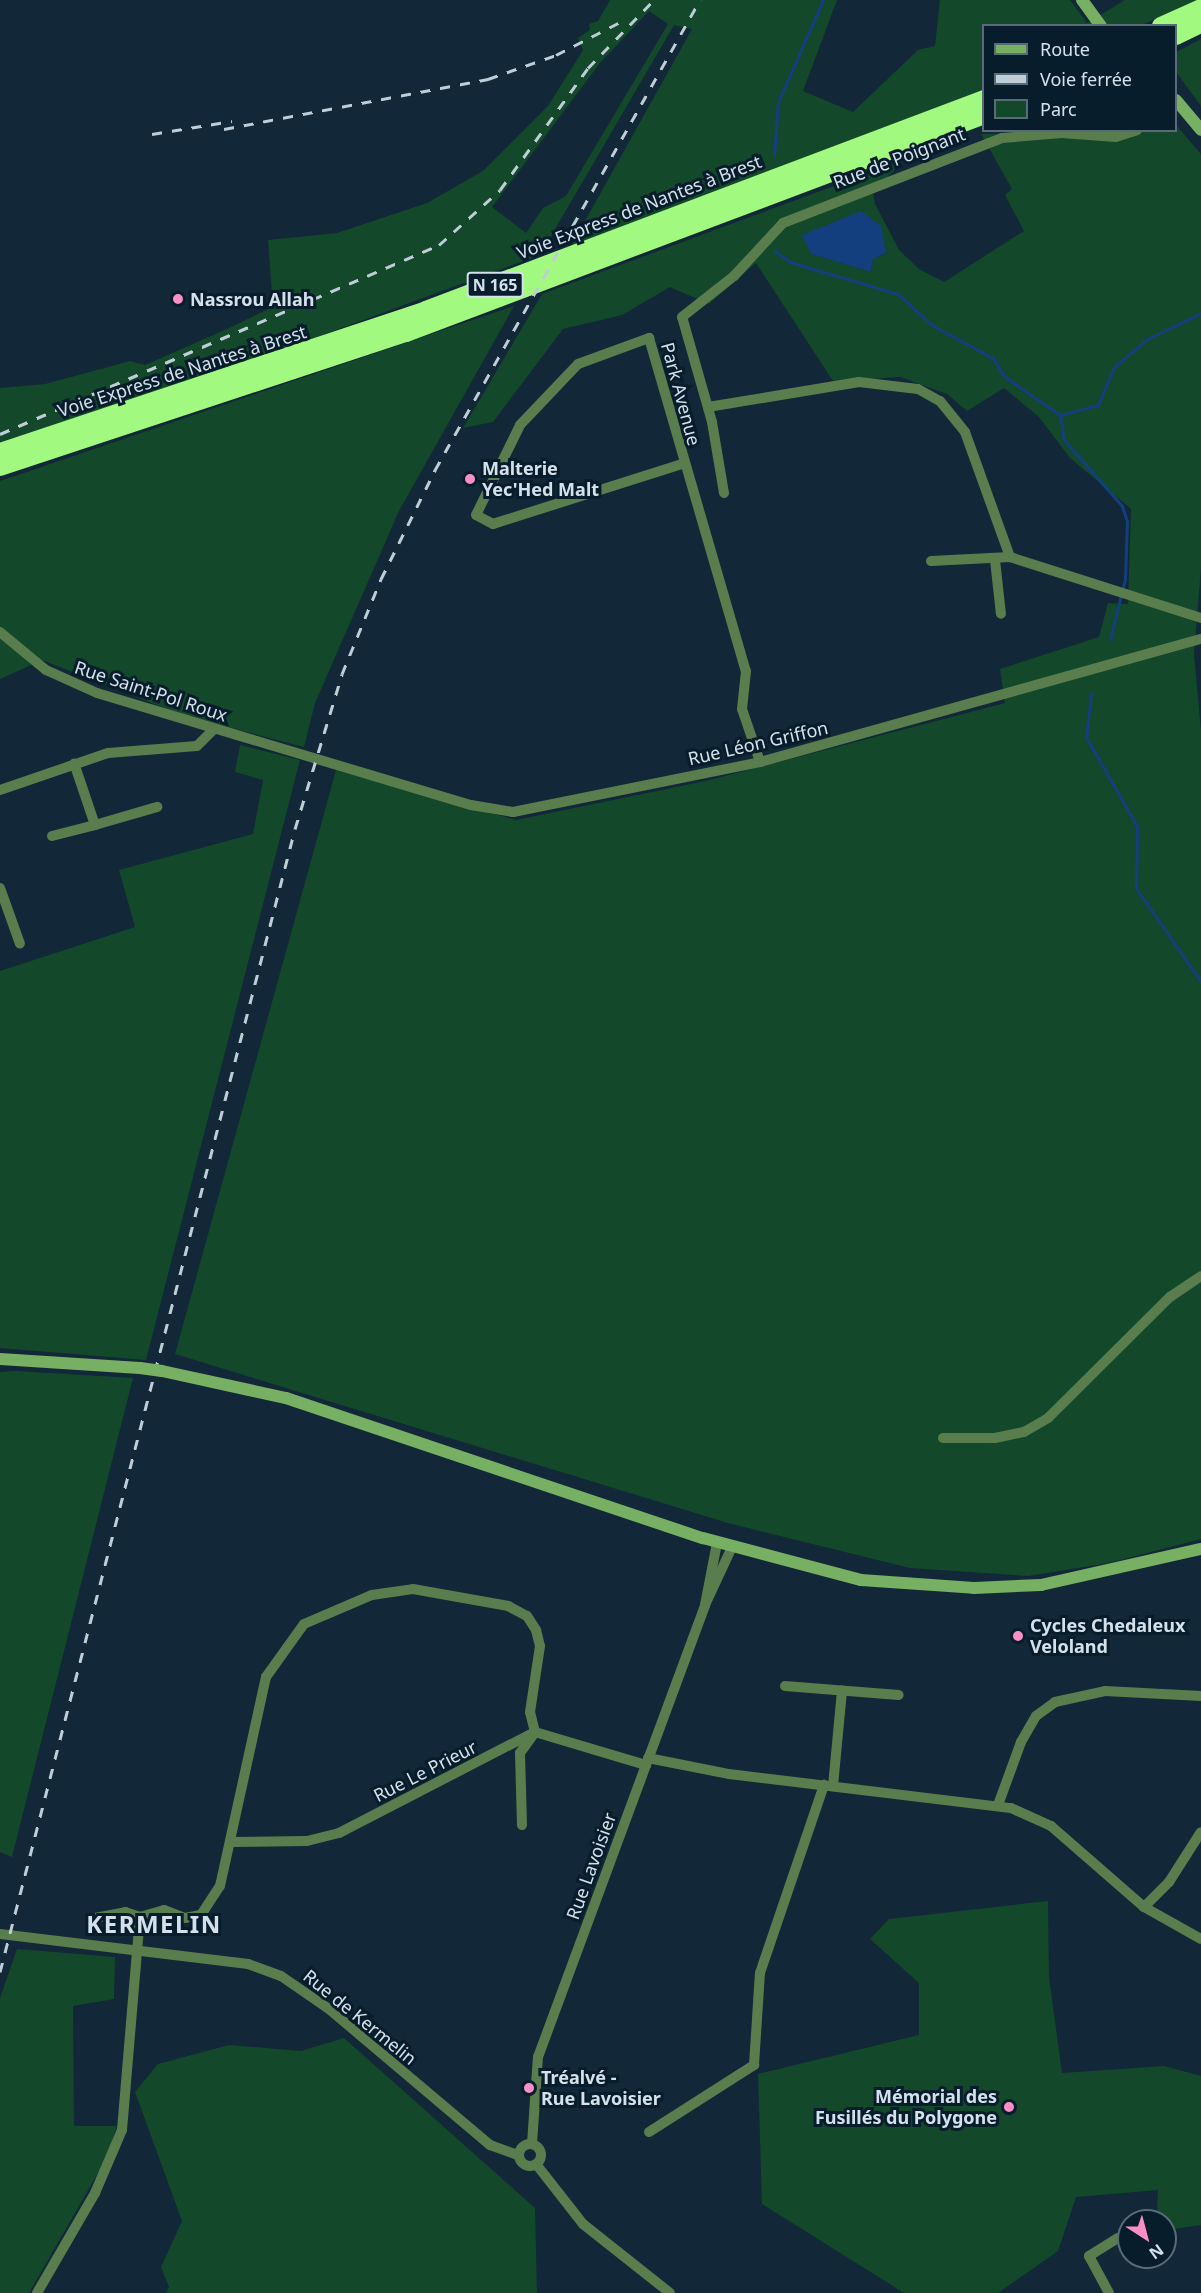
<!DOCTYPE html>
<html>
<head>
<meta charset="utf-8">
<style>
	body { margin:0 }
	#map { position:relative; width:1201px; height:2293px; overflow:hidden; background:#122737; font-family:"Noto Sans",sans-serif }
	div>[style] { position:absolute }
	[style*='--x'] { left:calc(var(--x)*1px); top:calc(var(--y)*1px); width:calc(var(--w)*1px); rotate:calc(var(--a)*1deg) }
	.green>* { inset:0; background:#13482a }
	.water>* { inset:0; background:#143f7f }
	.stream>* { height:3px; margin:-1.5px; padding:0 1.5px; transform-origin:1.5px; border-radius:1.5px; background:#143f7f }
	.street>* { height:10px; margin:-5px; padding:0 5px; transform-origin:5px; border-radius:5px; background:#5a7d4e }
	.street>.ring { margin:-5px; padding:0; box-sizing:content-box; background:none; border:10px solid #5a7d4e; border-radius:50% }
	.secondary>* { height:12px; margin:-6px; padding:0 6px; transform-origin:6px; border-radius:6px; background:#77af63 }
	.highway>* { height:18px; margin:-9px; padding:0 9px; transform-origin:9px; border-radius:9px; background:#a1f97f }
	.rail>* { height:3px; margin-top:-1.5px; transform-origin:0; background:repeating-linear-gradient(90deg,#bfcdd7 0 10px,transparent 0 20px) }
	.secondary-bridge>* { height:12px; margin:-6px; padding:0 6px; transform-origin:6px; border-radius:6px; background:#77af63 }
	.dots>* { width:16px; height:16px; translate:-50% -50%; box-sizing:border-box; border:3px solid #081d2c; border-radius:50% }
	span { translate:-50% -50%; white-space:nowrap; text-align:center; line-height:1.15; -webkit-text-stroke:6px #081d2c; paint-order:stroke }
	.shield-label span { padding:2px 4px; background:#081d2c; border:2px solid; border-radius:4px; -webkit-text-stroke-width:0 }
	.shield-label { font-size:16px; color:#d4e1eb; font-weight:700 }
	.street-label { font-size:18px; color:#d4e1eb }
	.poi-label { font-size:18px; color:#d4e1eb; font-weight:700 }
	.left { translate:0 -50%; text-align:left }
	.right { translate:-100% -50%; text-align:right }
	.district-label { font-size:24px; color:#d4e1eb; font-weight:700; letter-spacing:1.5px }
	.legend { position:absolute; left:982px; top:24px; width:195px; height:108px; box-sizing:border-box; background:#081d2c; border:2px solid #5a6b78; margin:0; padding:8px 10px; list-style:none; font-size:18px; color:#d4e1eb }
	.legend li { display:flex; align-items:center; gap:12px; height:30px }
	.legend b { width:30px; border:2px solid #5a6b78 }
	.north { position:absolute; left:1117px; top:2209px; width:60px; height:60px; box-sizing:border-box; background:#081d2c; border:2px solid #5a6b78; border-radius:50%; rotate:144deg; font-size:16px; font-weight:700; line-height:24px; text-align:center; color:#d4e1eb }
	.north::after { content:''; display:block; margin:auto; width:21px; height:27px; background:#fa8fc6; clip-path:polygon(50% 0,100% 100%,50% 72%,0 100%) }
</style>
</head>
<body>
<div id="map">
	<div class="green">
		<i style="clip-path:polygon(evenodd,610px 0,837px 0,803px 91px,853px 112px,918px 50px,935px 46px,940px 0,1070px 0,1087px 23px,1125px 0,1198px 0,1142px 25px,984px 26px,983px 92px,571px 246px,692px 29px,674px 25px,540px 255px,241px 365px,0 442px,0 388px,45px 384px,130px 361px,145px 365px,229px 328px,273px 307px,268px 240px,337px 233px,427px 203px,483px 171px,548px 106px,583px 50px,578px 38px,590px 30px,589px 24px,598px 21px,610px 0,649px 11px,668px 24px,566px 196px,543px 208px,526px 233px,492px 207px,600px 63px,649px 11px)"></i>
		<i style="clip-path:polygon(1201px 39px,1201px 106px,1176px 72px,1176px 52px)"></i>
		<i style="clip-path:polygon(evenodd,1176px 125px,1201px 154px,1201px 568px,1194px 654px,1201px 730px,1201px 1539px,1109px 1563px,1028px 1576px,910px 1568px,728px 1523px,175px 1354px,336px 770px,516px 820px,710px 780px,1005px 703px,1000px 669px,1099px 637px,1108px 603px,1128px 604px,1131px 509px,1070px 458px,1039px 417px,1004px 388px,967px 411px,947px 394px,900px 377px,833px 381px,756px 263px,709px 304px,670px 287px,622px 315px,563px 329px,493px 422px,463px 428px,542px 294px,904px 160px,873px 192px,875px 204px,899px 250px,919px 269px,944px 282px,1024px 231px,1005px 195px,1012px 189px,981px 134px,1176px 130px,1176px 125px,802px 235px,886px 253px,873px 259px,871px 272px,812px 254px,802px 235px)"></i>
		<i style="clip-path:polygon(514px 306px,399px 511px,315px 703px,304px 747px,182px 715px,42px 660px,0 679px,0 481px)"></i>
		<i style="clip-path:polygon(240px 745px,300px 760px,146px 1360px,0 1348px,0 971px,135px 927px,119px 870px,253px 834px,263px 780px,235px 772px)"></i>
		<i style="clip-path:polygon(16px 1371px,133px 1378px,12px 1857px,0 1852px,0 1372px)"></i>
		<i style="clip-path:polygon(1048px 1901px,1049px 1977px,1062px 2073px,1164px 2066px,1201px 2076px,1201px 2225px,1166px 2230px,1157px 2208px,1158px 2190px,1076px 2197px,1058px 2251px,998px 2293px,904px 2293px,762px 2204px,758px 2074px,919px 2035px,919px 1983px,870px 1939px,889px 1919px)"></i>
		<i style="clip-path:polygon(17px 1949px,115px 1957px,114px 1999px,73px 2006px,74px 2126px,117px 2126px,106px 2159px,29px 2293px,0 2293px,0 1998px)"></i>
		<i style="clip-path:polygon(344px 2038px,535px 2208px,537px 2293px,166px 2293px,169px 2287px,161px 2267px,182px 2221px,135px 2092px,158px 2064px,229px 2045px,301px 2051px)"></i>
	</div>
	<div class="water">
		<i style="clip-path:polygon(861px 211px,881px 226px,886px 253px,873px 259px,871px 272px,811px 254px,802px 235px)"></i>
	</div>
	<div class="stream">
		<i style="--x:774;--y:156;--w:54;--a:-85.8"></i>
		<i style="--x:778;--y:102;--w:111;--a:-66.2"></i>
		<i style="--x:775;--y:251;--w:19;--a:36"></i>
		<i style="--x:790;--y:262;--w:113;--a:16.5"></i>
		<i style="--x:898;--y:294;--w:46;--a:42.4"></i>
		<i style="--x:932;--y:325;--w:69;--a:28.4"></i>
		<i style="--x:993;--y:358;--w:21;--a:59"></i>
		<i style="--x:1004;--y:376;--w:68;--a:34.9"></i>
		<i style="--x:1060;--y:415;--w:39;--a:-15"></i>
		<i style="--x:1098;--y:405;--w:41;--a:-67.2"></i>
		<i style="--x:1114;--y:367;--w:43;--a:-40.3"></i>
		<i style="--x:1147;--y:339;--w:60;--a:-25.7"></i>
		<i style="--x:1060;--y:415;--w:25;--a:81"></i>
		<i style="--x:1064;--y:440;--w:88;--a:48.7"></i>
		<i style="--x:1122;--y:506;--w:16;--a:72"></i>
		<i style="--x:1127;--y:521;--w:58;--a:92"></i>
		<i style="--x:1125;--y:579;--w:62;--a:104"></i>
		<i style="--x:1091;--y:694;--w:43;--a:96.6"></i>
		<i style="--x:1086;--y:737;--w:103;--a:60.2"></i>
		<i style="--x:1137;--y:826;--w:62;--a:90.9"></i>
		<i style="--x:1136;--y:888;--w:114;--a:55.3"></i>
	</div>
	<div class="street">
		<i style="--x:708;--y:407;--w:153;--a:-9.4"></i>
		<i style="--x:859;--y:382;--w:59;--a:6.8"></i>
		<i style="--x:918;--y:389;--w:25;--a:29"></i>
		<i style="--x:940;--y:401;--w:40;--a:51"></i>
		<i style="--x:965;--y:432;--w:133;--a:70.2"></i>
		<i style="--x:1010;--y:557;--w:201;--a:17.7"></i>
		<i style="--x:682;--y:464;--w:198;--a:162.4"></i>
		<i style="--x:493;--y:524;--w:19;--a:-152"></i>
		<i style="--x:476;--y:515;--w:100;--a:-63.9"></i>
		<i style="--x:520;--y:425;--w:84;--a:-46.4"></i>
		<i style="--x:578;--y:364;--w:76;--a:-20.1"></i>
		<i style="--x:649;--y:338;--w:347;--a:73.8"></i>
		<i style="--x:746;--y:671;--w:38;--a:96"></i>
		<i style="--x:742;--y:709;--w:56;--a:71.2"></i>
		<i style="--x:724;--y:493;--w:72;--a:-99.6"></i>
		<i style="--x:712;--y:422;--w:109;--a:-105.9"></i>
		<i style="--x:682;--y:317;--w:66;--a:-38.3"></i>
		<i style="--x:734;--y:276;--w:72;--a:-47.2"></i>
		<i style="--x:783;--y:223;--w:235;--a:-21.2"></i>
		<i style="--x:1002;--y:138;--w:60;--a:-4.8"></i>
		<i style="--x:1062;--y:133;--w:54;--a:4.2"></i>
		<i style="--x:1116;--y:137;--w:22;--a:-18"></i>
		<i style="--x:995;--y:560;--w:54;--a:83.7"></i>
		<i style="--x:931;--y:561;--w:79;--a:-2.9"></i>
		<i style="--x:0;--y:632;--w:60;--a:39.6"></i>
		<i style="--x:46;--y:670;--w:56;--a:24.3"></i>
		<i style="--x:97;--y:693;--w:390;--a:16.7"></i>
		<i style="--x:471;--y:805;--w:43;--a:9.5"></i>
		<i style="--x:513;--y:812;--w:252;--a:-11.4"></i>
		<i style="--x:760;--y:762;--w:458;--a:-15.6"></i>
		<i style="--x:0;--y:790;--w:114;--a:-18.9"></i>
		<i style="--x:108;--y:753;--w:89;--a:-4.5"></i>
		<i style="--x:197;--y:746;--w:23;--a:-45"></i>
		<i style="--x:95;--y:825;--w:65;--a:-16.2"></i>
		<i style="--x:52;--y:836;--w:44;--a:-14.3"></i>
		<i style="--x:95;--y:825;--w:65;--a:-108.7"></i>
		<i style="--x:0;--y:888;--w:59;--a:70.3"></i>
		<i style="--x:943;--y:1438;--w:52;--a:0"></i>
		<i style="--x:995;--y:1438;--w:30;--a:-12"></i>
		<i style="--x:1024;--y:1432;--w:28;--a:-30"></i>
		<i style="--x:1048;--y:1418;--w:172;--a:-44.8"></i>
		<i style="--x:1170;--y:1297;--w:37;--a:-34"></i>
		<i style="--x:717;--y:1543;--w:63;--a:101"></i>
		<i style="--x:705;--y:1605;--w:64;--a:-65"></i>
		<i style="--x:785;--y:1686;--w:114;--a:4.5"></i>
		<i style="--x:648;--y:1758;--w:83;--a:11.2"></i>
		<i style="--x:729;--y:1774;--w:284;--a:6.9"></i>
		<i style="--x:1011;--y:1808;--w:44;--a:24.2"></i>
		<i style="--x:1051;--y:1826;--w:123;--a:41.1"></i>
		<i style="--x:1144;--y:1907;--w:65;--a:29.3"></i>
		<i style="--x:833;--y:1786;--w:96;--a:-84.6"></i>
		<i style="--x:998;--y:1805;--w:67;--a:-69.9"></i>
		<i style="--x:1021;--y:1742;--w:30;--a:-60"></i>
		<i style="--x:1036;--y:1716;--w:24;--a:-36"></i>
		<i style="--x:1055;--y:1702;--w:51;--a:-12.4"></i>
		<i style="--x:1105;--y:1691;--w:96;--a:3"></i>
		<i style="--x:522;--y:1825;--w:72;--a:-91.6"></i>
		<i style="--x:520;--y:1753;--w:24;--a:-54"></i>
		<i style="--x:231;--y:1842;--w:76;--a:-0.8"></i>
		<i style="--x:307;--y:1841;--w:33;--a:-14"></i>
		<i style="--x:339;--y:1833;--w:220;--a:-27.3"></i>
		<i style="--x:1144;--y:1907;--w:35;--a:-45"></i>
		<i style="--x:1169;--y:1882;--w:59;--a:-57.4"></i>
		<i style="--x:95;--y:1918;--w:31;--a:-11"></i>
		<i style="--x:125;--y:1912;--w:16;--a:18"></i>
		<i style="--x:0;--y:1934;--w:250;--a:6.9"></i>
		<i style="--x:248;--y:1964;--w:35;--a:20"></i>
		<i style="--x:281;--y:1976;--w:58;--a:34.5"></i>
		<i style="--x:329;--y:2009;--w:211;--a:40.2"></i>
		<i style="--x:490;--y:2145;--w:30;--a:20"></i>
		<i style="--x:649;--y:2132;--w:125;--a:-32.5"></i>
		<i style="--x:754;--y:2065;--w:92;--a:-86.3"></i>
		<i style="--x:760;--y:1973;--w:199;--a:-71.2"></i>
		<i class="ring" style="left:519px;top:2144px;width:12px;height:12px"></i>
		<i style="--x:532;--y:2144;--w:87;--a:-86.1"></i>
		<i style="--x:538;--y:2057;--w:482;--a:-69.7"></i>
		<i style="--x:536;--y:2164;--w:76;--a:51.9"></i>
		<i style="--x:583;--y:2224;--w:111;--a:38.4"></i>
		<i style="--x:37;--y:2293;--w:116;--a:-59.9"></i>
		<i style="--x:95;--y:2193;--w:69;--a:-66.8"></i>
		<i style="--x:122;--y:2130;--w:214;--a:-85.2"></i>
		<i style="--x:140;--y:1917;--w:25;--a:-16"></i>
		<i style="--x:164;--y:1910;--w:22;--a:21"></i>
		<i style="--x:185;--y:1918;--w:16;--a:-11"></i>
		<i style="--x:201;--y:1915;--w:35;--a:-57"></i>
		<i style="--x:220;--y:1886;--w:214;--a:-77.6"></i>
		<i style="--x:266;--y:1677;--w:65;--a:-54.4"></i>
		<i style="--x:304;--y:1624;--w:74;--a:-23.1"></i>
		<i style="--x:372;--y:1595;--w:41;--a:-8.3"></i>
		<i style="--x:413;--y:1589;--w:97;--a:10.1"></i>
		<i style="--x:508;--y:1606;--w:21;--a:28"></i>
		<i style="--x:527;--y:1616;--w:17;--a:57"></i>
		<i style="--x:536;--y:1630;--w:16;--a:76"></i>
		<i style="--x:540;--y:1646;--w:67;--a:98.6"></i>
		<i style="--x:530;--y:1712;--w:21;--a:76"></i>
		<i style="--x:535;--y:1732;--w:116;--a:16.6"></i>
		<i style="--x:1109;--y:2293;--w:42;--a:-118.4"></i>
		<i style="--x:1089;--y:2256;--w:34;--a:-32"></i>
	</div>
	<div class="secondary">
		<i style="--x:1082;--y:0;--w:32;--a:54"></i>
		<i style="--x:1176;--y:100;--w:39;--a:50"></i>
		<i style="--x:0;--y:1359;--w:140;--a:3.7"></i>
		<i style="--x:162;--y:1371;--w:127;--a:12.3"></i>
		<i style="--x:286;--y:1398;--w:440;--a:18.6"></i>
		<i style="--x:703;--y:1538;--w:163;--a:14.9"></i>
		<i style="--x:861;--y:1580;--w:113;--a:4"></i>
		<i style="--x:974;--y:1588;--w:67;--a:-2.6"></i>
		<i style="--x:1041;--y:1585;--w:164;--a:-12.7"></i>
	</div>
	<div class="highway">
		<i style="--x:1161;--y:26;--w:44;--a:-24.2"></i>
		<i style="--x:1176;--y:36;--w:28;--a:-26"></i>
		<i style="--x:0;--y:452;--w:449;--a:-18.4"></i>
		<i style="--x:426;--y:310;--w:597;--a:-20.71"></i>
		<i style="--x:0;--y:467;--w:428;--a:-18.3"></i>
		<i style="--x:406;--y:333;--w:618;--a:-20.66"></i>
	</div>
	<div class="rail">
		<i style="--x:224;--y:129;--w:269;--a:-10.7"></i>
		<i style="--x:488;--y:79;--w:72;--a:-19.4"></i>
		<i style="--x:556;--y:55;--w:76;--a:-27.2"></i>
		<i style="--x:152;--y:134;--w:81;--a:-9.2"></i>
		<i style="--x:0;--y:434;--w:478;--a:-23.3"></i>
		<i style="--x:439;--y:245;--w:82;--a:-42"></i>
		<i style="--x:500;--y:190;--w:150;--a:-54.2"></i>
		<i style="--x:588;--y:68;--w:95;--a:-45.9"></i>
		<i style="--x:0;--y:1972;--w:1180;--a:-75.53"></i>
		<i style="--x:295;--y:829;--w:162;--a:-73.1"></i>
		<i style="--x:342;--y:674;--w:103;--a:-67.7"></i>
		<i style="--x:381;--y:579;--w:122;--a:-63.6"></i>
		<i style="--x:435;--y:470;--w:540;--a:-60.58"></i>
	</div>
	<div class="secondary-bridge">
		<i style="--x:140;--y:1368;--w:22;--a:8"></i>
	</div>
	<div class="dots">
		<i style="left:178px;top:299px;background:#fa8fc6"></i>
		<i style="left:470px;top:479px;background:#fa8fc6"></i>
		<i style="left:1018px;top:1636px;background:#fa8fc6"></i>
		<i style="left:529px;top:2088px;background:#fa8fc6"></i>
		<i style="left:1009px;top:2107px;background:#fa8fc6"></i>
	</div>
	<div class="shield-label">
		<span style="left:495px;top:285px">N 165</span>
	</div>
	<div class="street-label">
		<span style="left:899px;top:158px;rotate:-21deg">Rue de Poignant</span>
		<span style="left:639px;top:207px;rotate:-21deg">Voie Express de Nantes à Brest</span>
		<span style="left:182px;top:371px;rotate:-18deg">Voie Express de Nantes à Brest</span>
		<span style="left:681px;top:394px;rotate:75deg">Park Avenue</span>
		<span style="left:151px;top:691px;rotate:18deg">Rue Saint-Pol Roux</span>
		<span style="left:758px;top:743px;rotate:-13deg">Rue Léon Griffon</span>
		<span style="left:425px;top:1771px;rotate:-27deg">Rue Le Prieur</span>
		<span style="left:591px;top:1866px;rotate:-70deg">Rue Lavoisier</span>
		<span style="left:360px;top:2017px;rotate:39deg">Rue de Kermelin</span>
	</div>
	<div class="poi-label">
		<span class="left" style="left:190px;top:299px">Nassrou Allah</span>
		<span class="left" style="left:482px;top:479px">Malterie<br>Yec'Hed Malt</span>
		<span class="left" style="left:1030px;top:1636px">Cycles Chedaleux<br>Veloland</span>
		<span class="left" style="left:541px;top:2088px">Tréalvé -<br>Rue Lavoisier</span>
		<span class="right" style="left:997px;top:2107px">Mémorial des<br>Fusillés du Polygone</span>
	</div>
	<div class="district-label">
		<span style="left:154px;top:1924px">KERMELIN</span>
	</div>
	<ul class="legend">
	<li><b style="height:8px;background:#77af63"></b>Route</li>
	<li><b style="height:8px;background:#bfcdd7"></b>Voie ferrée</li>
	<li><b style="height:16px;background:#13482a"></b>Parc</li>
	</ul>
	<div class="north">N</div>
</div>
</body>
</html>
